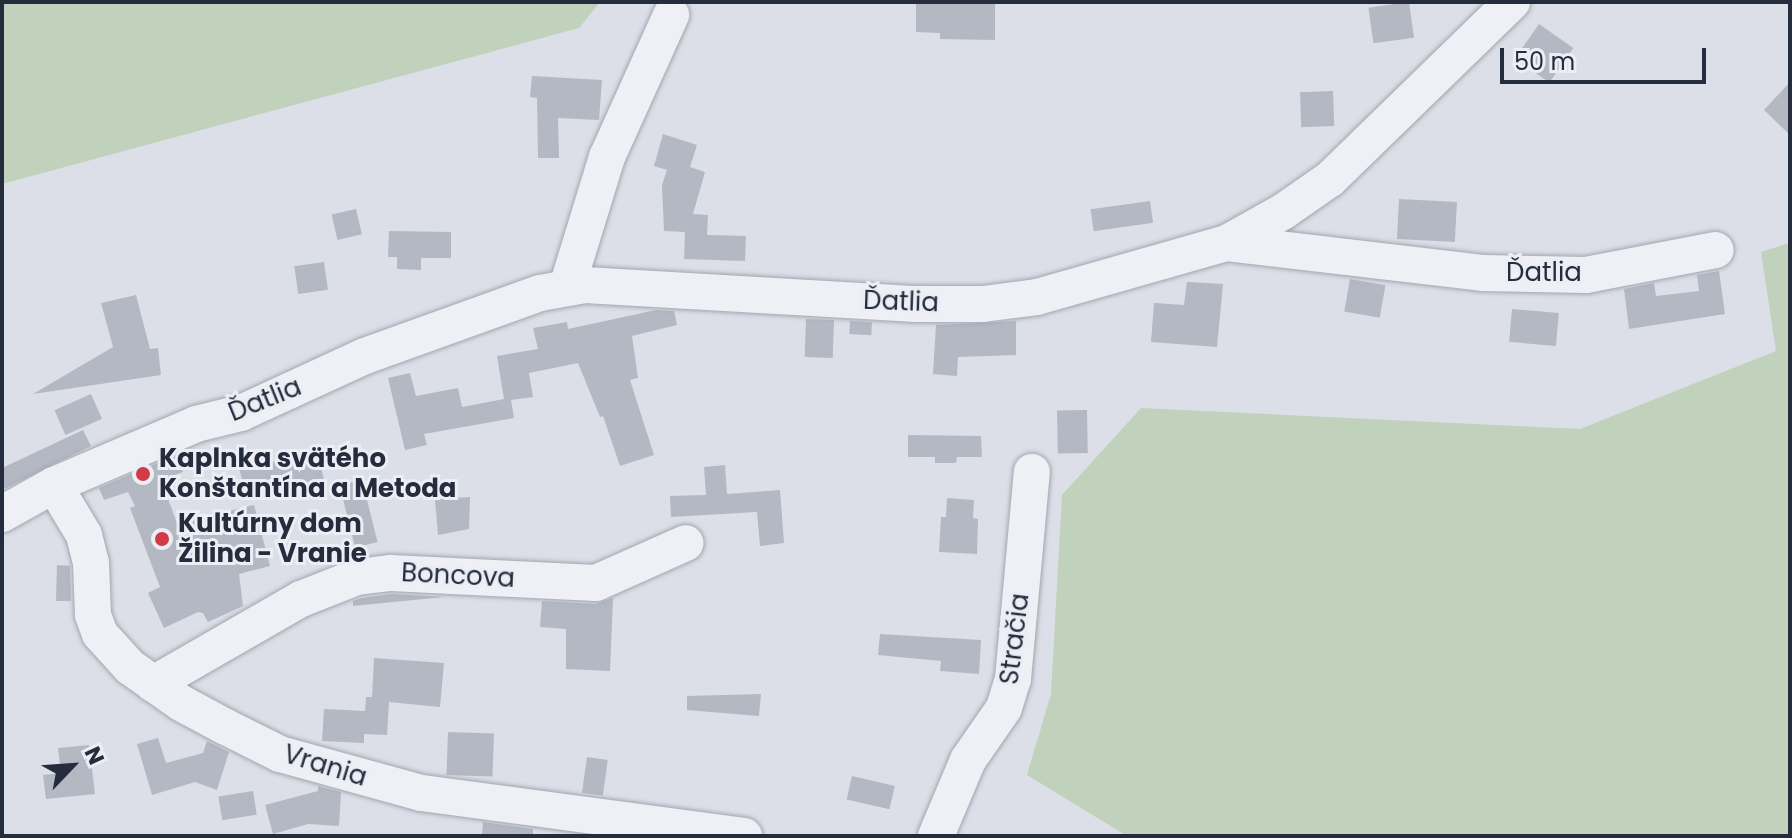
<!DOCTYPE html>
<html>
<head>
<meta charset="utf-8">
<style>
	body { margin:0 }
	#map { position:relative; width:1792px; height:838px; overflow:hidden; background:#dcdfe7; font-family:Poppins,sans-serif }
	div>[style] { position:absolute }
	[style*='--x'] { left:calc(var(--x)*1px); top:calc(var(--y)*1px); width:calc(var(--w)*1px); rotate:calc(var(--a)*1deg) }
	.green>* { inset:0; background:#c0d1bc }
	.building>* { inset:0; background:#b3b8c3; transform-origin:0 0 }
	.roads { filter:drop-shadow(0 0 2px #a1a6b1) drop-shadow(0 0 2px #a1a6b1) }
	.minor>* { height:36px; margin:-18px; padding:0 18px; transform-origin:18px; border-radius:18px; background:#eef0f5 }
	.dots>* { width:22px; height:22px; translate:-50% -50%; box-sizing:border-box; border:4px solid #ebeef4; border-radius:50% }
	span { translate:-50% -50%; white-space:nowrap; text-align:center; line-height:1.15; -webkit-text-stroke:6px #ebeef4; paint-order:stroke }
	.street-label { font-size:26px; color:#252c3d }
	.poi-label { font-size:26px; color:#252c3d; font-weight:700 }
	.left { translate:0 -50%; text-align:left }
	.frame { position:absolute; inset:0; border:4px solid #252c3d; pointer-events:none }
	.north { position:absolute; left:32px; top:726px; width:80px; height:80px; -webkit-text-stroke:6px #ebeef4; paint-order:stroke; rotate:65deg; font-size:22px; font-weight:700; line-height:32px; text-align:center; color:#252c3d }
	.north::after { content:''; display:block; margin:auto; width:28px; height:36px; background:#252c3d; clip-path:polygon(50% 0,100% 100%,50% 72%,0 100%) }
	.scale { position:absolute; left:1500px; top:48px; width:206px; height:36px; box-sizing:border-box; border:4px solid #252c3d; border-top:0; padding-left:10px; font-size:24px; line-height:28px; white-space:nowrap; color:#252c3d; -webkit-text-stroke:6px #ebeef4; paint-order:stroke }
</style>
</head>
<body>
<div id="map">
	<div class="green">
		<i style="clip-path:polygon(2px 2px,600px 2px,579px 28px,2px 184px)"></i>
		<i style="clip-path:polygon(1790px 243px,1790px 836px,1127px 836px,1027px 775px,1051px 694px,1062px 495px,1141px 408px,1580px 429px,1776px 351px,1761px 252px)"></i>
	</div>
	<div class="building">
		<i style="clip-path:polygon(916px 2px,995px 2px,995px 40px,940px 39px,940px 33px,916px 32px)"></i>
		<i style="left:1409px;top:2px;width:36px;height:41px;rotate:82deg"></i>
		<i style="left:1539px;top:24px;width:42px;height:42px;rotate:35deg"></i>
		<i style="clip-path:polygon(532px 76px,602px 80px,599px 120px,558px 118px,559px 158px,538px 158px,537px 98px,530px 97px)"></i>
		<i style="clip-path:polygon(1790px 82px,1790px 135px,1764px 110px)"></i>
		<i style="left:1333px;top:91px;width:35px;height:33px;rotate:88deg"></i>
		<i style="clip-path:polygon(663px 134px,697px 145px,690px 167px,705px 172px,693px 214px,708px 215px,707px 235px,746px 236px,745px 261px,684px 259px,685px 232px,664px 231px,662px 185px,667px 170px,654px 166px)"></i>
		<i style="left:1399px;top:199px;width:58px;height:40px;rotate:3deg"></i>
		<i style="left:1150px;top:201px;width:22px;height:60px;rotate:82deg"></i>
		<i style="left:356px;top:209px;width:26px;height:25px;rotate:77deg"></i>
		<i style="clip-path:polygon(389px 231px,451px 232px,451px 258px,421px 258px,421px 270px,397px 269px,397px 257px,388px 257px)"></i>
		<i style="left:324px;top:262px;width:28px;height:30px;rotate:82deg"></i>
		<i style="clip-path:polygon(1719px 271px,1725px 314px,1629px 329px,1624px 289px,1654px 283px,1656px 296px,1699px 291px,1697px 275px)"></i>
		<i style="left:1350px;top:279px;width:36px;height:33px;rotate:10deg"></i>
		<i style="clip-path:polygon(1187px 282px,1223px 284px,1217px 347px,1151px 342px,1154px 303px,1184px 305px)"></i>
		<i style="clip-path:polygon(136px 295px,150px 349px,158px 348px,161px 375px,33px 394px,113px 347px,101px 303px)"></i>
		<i style="left:1512px;top:309px;width:47px;height:33px;rotate:5deg"></i>
		<i style="clip-path:polygon(656px 310px,674px 311px,677px 325px,632px 336px,638px 378px,630px 380px,654px 455px,620px 466px,603px 416px,600px 417px,578px 363px,529px 373px,533px 397px,511px 400px,514px 418px,424px 434px,427px 445px,405px 450px,388px 378px,410px 373px,416px 396px,458px 388px,462px 407px,504px 399px,497px 356px,538px 349px,533px 328px,567px 322px,568px 329px)"></i>
		<i style="left:806px;top:319px;width:28px;height:38px;rotate:2deg"></i>
		<i style="left:850px;top:321px;width:22px;height:13px;rotate:3deg"></i>
		<i style="clip-path:polygon(1016px 321px,1016px 355px,958px 357px,957px 376px,933px 374px,936px 325px)"></i>
		<i style="left:91px;top:394px;width:27px;height:40px;rotate:66deg"></i>
		<i style="left:1087px;top:410px;width:43px;height:30px;rotate:89deg"></i>
		<i style="clip-path:polygon(83px 430px,91px 446px,2px 490px,2px 468px)"></i>
		<i style="clip-path:polygon(908px 435px,981px 436px,982px 457px,957px 457px,956px 463px,935px 463px,935px 457px,908px 457px)"></i>
		<i style="clip-path:polygon(318px 453px,326px 489px,303px 493px,301px 484px,246px 495px,239px 468px)"></i>
		<i style="clip-path:polygon(176px 455px,183px 472px,161px 480px,177px 523px,254px 505px,270px 566px,239px 574px,243px 606px,208px 622px,203px 613px,198px 612px,164px 628px,148px 593px,160px 587px,130px 508px,135px 506px,128px 492px,104px 500px,99px 488px)"></i>
		<i style="clip-path:polygon(725px 465px,727px 494px,780px 490px,784px 543px,760px 546px,757px 512px,671px 517px,670px 496px,706px 495px,704px 467px)"></i>
		<i style="left:362px;top:480px;width:64px;height:23px;rotate:76deg"></i>
		<i style="clip-path:polygon(470px 497px,469px 529px,438px 535px,435px 499px)"></i>
		<i style="clip-path:polygon(947px 498px,974px 500px,973px 518px,978px 519px,977px 554px,939px 552px,941px 517px,946px 517px)"></i>
		<i style="clip-path:polygon(57px 565px,70px 566px,71px 601px,56px 601px)"></i>
		<i style="clip-path:polygon(392px 594px,444px 597px,353px 606px,353px 601px,362px 598px)"></i>
		<i style="clip-path:polygon(613px 598px,610px 671px,566px 669px,566px 629px,540px 627px,542px 601px,595px 604px)"></i>
		<i style="clip-path:polygon(880px 634px,981px 640px,979px 674px,940px 671px,941px 661px,878px 655px)"></i>
		<i style="clip-path:polygon(374px 658px,444px 663px,440px 707px,389px 702px,387px 735px,364px 734px,364px 743px,322px 741px,324px 709px,365px 711px,366px 697px,372px 697px)"></i>
		<i style="clip-path:polygon(761px 694px,759px 716px,687px 710px,687px 696px)"></i>
		<i style="left:448px;top:732px;width:46px;height:43px;rotate:2deg"></i>
		<i style="clip-path:polygon(158px 738px,166px 763px,203px 753px,207px 741px,229px 752px,217px 790px,195px 782px,152px 795px,137px 744px)"></i>
		<i style="clip-path:polygon(89px 745px,95px 794px,46px 799px,43px 775px,61px 773px,58px 748px)"></i>
		<i style="left:587px;top:757px;width:21px;height:36px;rotate:8deg"></i>
		<i style="left:852px;top:776px;width:44px;height:24px;rotate:13deg"></i>
		<i style="clip-path:polygon(318px 786px,341px 792px,339px 826px,308px 824px,273px 834px,265px 805px,318px 791px)"></i>
		<i style="left:253px;top:791px;width:24px;height:35px;rotate:81deg"></i>
		<i style="clip-path:polygon(483px 822px,533px 829px,533px 836px,482px 836px)"></i>
	</div>
	<div class="roads">
		<div class="minor">
			<i style="--x:1227;--y:243;--w:257;--a:6.7"></i>
			<i style="--x:1482;--y:273;--w:104;--a:1.1"></i>
			<i style="--x:1586;--y:275;--w:132;--a:-10.9"></i>
			<i style="--x:567;--y:287;--w:136;--a:-72.9"></i>
			<i style="--x:607;--y:157;--w:156;--a:-65.7"></i>
			<i style="--x:54;--y:485;--w:58;--a:59"></i>
			<i style="--x:84;--y:535;--w:29;--a:76"></i>
			<i style="--x:91;--y:563;--w:52;--a:87.8"></i>
			<i style="--x:93;--y:615;--w:20;--a:70"></i>
			<i style="--x:100;--y:634;--w:45;--a:47.7"></i>
			<i style="--x:130;--y:667;--w:62;--a:35.2"></i>
			<i style="--x:181;--y:703;--w:51;--a:28.1"></i>
			<i style="--x:226;--y:727;--w:60;--a:26.6"></i>
			<i style="--x:280;--y:754;--w:147;--a:15.4"></i>
			<i style="--x:422;--y:793;--w:325;--a:7.6"></i>
			<i style="--x:2;--y:514;--w:60;--a:-29.1"></i>
			<i style="--x:54;--y:485;--w:155;--a:-23.2"></i>
			<i style="--x:196;--y:424;--w:46;--a:-13.7"></i>
			<i style="--x:241;--y:413;--w:136;--a:-24.7"></i>
			<i style="--x:365;--y:356;--w:186;--a:-19.8"></i>
			<i style="--x:540;--y:293;--w:46;--a:-10.1"></i>
			<i style="--x:585;--y:285;--w:332;--a:3.3"></i>
			<i style="--x:916;--y:304;--w:67;--a:0"></i>
			<i style="--x:983;--y:304;--w:54;--a:-7.4"></i>
			<i style="--x:1037;--y:297;--w:198;--a:-15.9"></i>
			<i style="--x:1227;--y:243;--w:65;--a:-29.3"></i>
			<i style="--x:1284;--y:211;--w:56;--a:-34.8"></i>
			<i style="--x:1330;--y:179;--w:254;--a:-44.2"></i>
			<i style="--x:153;--y:684;--w:171;--a:-29.9"></i>
			<i style="--x:301;--y:599;--w:60;--a:-21.4"></i>
			<i style="--x:357;--y:577;--w:34;--a:-7"></i>
			<i style="--x:391;--y:573;--w:205;--a:2.8"></i>
			<i style="--x:596;--y:583;--w:98;--a:-24"></i>
			<i style="--x:936;--y:836;--w:82;--a:-67.2"></i>
			<i style="--x:968;--y:760;--w:63;--a:-55.3"></i>
			<i style="--x:1004;--y:708;--w:30;--a:-73"></i>
			<i style="--x:1013;--y:679;--w:208;--a:-84.8"></i>
		</div>
	</div>
	<div class="dots">
		<i style="left:143px;top:474px;background:#d33a48"></i>
		<i style="left:162px;top:539px;background:#d33a48"></i>
	</div>
	<div class="street-label">
		<span style="left:1544px;top:273px">Ďatlia</span>
		<span style="left:901px;top:302px;rotate:2deg">Ďatlia</span>
		<span style="left:265px;top:400px;rotate:-22deg">Ďatlia</span>
		<span style="left:458px;top:576px;rotate:3deg">Boncova</span>
		<span style="left:1015px;top:639px;rotate:-83deg">Stračia</span>
		<span style="left:325px;top:766px;rotate:17deg">Vrania</span>
	</div>
	<div class="poi-label">
		<span class="left" style="left:159px;top:474px">Kaplnka svätého<br>Konštantína a Metoda</span>
		<span class="left" style="left:178px;top:539px">Kultúrny dom<br>Žilina - Vranie</span>
	</div>
	<div class="frame"></div>
	<div class="north">N</div>
	<div class="scale">50 m</div>
</div>
</body>
</html>
